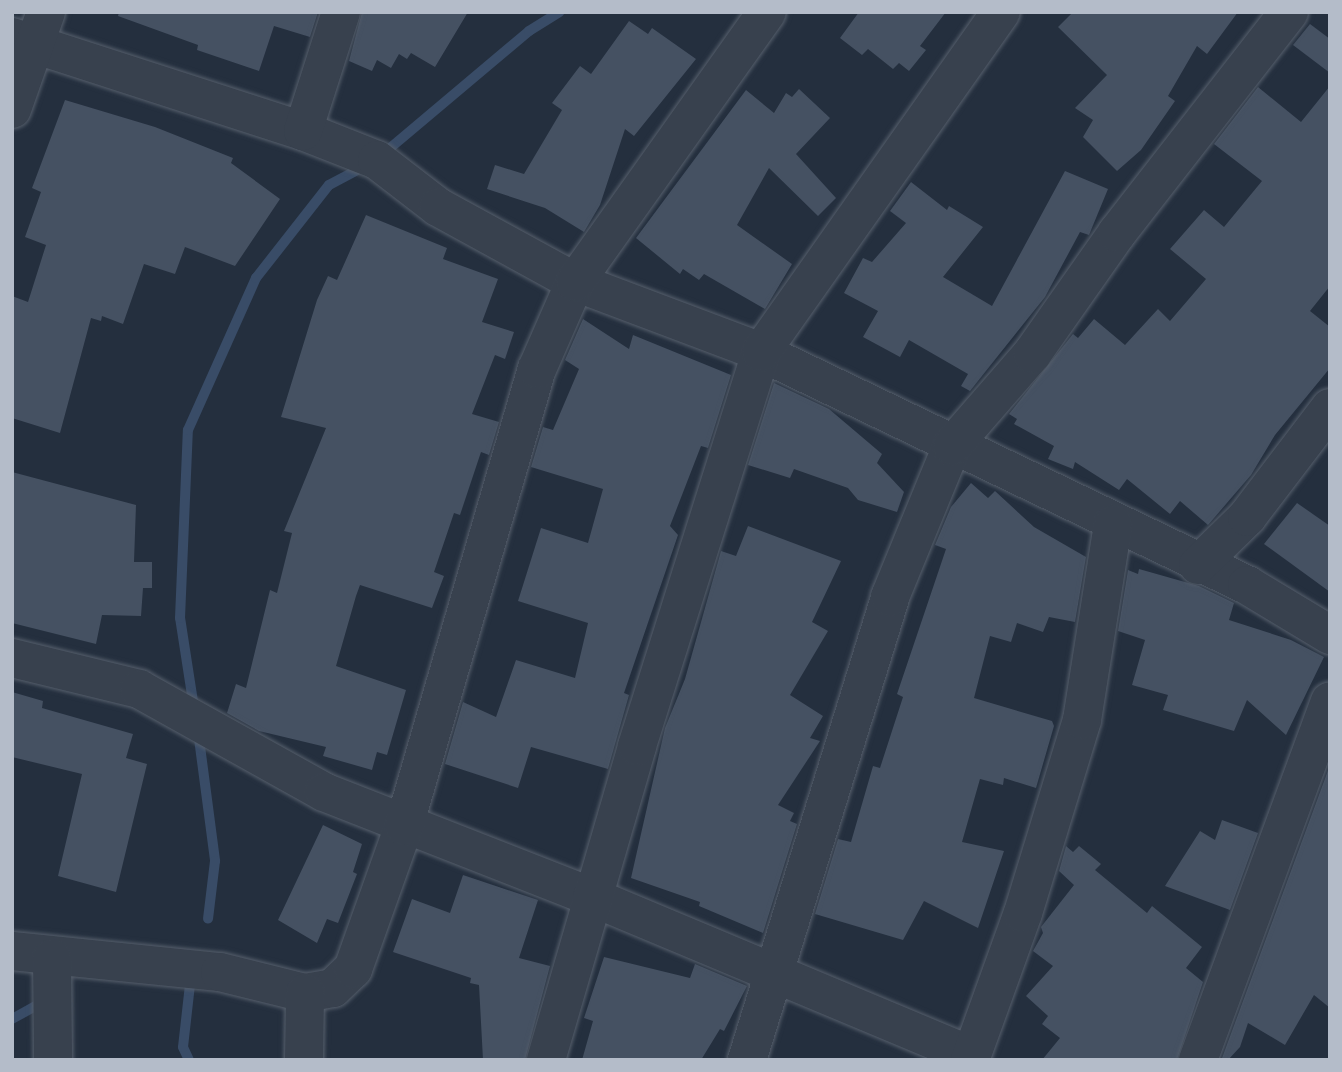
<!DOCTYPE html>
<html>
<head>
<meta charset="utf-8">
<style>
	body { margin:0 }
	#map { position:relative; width:1342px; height:1072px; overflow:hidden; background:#242f3e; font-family:Manrope,sans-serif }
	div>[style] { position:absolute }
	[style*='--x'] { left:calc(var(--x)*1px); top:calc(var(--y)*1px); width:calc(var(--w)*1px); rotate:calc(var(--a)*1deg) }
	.stream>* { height:10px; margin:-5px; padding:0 5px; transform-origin:5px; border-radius:5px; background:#394c67 }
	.building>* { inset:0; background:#455162 }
	.roads { filter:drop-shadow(0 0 2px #565f6c) drop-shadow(0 0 2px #565f6c) }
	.minor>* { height:38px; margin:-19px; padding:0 19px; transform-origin:19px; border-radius:19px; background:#38414e }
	span { translate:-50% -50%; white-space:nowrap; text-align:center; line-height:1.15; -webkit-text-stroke:5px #1d2633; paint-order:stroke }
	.frame { position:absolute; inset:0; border:14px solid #b4bcc9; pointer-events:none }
</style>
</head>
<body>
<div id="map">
	<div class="stream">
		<i style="--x:383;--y:154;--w:191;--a:-40.1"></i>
		<i style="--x:529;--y:31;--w:36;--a:-32"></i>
		<i style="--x:194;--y:708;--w:91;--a:-98.8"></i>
		<i style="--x:180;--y:618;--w:188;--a:-87.6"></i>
		<i style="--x:188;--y:430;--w:167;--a:-65.9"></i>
		<i style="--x:256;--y:278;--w:118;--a:-51.9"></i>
		<i style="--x:329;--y:185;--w:43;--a:-27.8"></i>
		<i style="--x:198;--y:731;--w:131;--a:82.5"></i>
		<i style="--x:215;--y:861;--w:58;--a:96.9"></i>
		<i style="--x:12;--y:1019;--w:39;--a:-29"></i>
		<i style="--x:189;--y:1060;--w:14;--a:-115"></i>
		<i style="--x:183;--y:1047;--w:71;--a:-83.6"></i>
	</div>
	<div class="building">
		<i style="clip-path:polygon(119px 12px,318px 12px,310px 37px,274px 26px,259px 71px,197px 50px,198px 45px,118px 16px)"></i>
		<i style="clip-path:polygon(362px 12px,468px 12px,435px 67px,411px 53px,407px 59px,399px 54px,391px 68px,377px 60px,372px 71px,349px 61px)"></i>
		<i style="clip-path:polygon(859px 12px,946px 12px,920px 46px,926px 50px,909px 71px,899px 63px,893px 69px,868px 49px,862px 55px,840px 38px)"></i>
		<i style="clip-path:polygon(1073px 12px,1238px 12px,1207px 54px,1197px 46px,1168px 96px,1175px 101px,1141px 150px,1117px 171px,1083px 137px,1093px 120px,1075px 108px,1107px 75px,1058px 27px)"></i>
		<i style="clip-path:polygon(629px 21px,648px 34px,652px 28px,696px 59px,634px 136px,625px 129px,600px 205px,584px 232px,545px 208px,487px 189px,495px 165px,524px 174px,562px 110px,552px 103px,580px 66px,591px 74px)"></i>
		<i style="clip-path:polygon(1310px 24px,1330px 39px,1330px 73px,1293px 45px)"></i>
		<i style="clip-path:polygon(1330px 86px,1330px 286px,1310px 311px,1330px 327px,1330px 368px,1275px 435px,1251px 475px,1208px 525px,1180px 501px,1170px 514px,1127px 479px,1119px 490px,1075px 462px,1073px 469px,1048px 459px,1054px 446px,1014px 424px,1017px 419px,1009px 414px,1073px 334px,1078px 338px,1094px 319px,1125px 345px,1158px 309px,1170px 321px,1206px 279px,1170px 249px,1204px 210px,1224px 227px,1262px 181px,1214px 144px,1258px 87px,1301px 122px)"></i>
		<i style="clip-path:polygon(799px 89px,830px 118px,796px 154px,836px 198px,818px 216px,769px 168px,737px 225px,792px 264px,765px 309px,704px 274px,699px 280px,683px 269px,680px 274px,636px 238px,746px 90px,774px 113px,786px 93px,792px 97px)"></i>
		<i style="clip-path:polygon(65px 100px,155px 127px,233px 158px,231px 163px,280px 199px,235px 266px,185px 247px,175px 274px,144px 264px,123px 324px,102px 316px,101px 321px,91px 318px,60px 433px,12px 418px,12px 296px,28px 302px,46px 245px,25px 237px,41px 192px,32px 188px)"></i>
		<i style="clip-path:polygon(1065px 171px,1108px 189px,1089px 235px,1080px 232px,1045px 297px,970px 391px,961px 386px,968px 374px,909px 340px,900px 357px,863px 337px,878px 311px,844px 293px,863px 258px,872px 262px,906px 223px,890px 211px,911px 182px,947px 210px,949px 206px,983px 227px,943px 277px,992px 306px)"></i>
		<i style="clip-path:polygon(366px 215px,447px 248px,443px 259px,498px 279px,482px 322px,514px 332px,505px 359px,495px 355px,472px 414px,499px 422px,489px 455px,481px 452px,460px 515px,454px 513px,434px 572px,444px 576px,432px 608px,360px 585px,356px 596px,336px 666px,406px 690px,387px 755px,377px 752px,372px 770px,323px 756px,326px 747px,259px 731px,227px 713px,236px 684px,246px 688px,270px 590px,277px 593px,292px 533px,284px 531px,326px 428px,281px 417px,317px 300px,328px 276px,337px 280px)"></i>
		<i style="clip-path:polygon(583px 319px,629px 349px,633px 335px,731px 375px,708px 448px,701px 446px,670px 526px,678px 535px,624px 693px,629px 695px,608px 769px,531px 747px,518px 788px,445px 764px,463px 702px,496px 717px,516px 660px,575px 678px,588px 623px,518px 601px,541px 528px,588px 543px,603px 489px,531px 467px,543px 427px,553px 430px,579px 369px,565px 360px)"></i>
		<i style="clip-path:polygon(774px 383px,829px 409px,882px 454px,877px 463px,904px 492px,897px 512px,858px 500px,848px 488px,794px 469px,790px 478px,748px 465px)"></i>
		<i style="clip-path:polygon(12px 472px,136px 505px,134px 562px,152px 562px,152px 588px,143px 588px,141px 616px,102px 615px,96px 644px,12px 623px)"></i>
		<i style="clip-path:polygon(971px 483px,988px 498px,995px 491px,1034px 527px,1086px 557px,1075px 622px,1049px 617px,1043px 632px,1017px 623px,1011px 642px,990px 636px,974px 698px,1052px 721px,1054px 726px,1036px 788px,1004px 778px,1003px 785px,980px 779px,962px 842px,1004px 851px,978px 928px,924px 901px,903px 940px,815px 914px,838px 839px,851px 842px,873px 766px,880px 768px,903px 697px,897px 694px,946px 549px,935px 545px,951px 507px)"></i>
		<i style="clip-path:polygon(1297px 503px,1330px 526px,1330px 592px,1264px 544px)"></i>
		<i style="clip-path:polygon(748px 526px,841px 561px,812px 622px,828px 631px,790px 695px,823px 716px,810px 738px,820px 741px,778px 805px,794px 813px,790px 821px,797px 824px,763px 933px,699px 906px,700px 902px,631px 878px,665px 728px,685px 679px,721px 551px,736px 556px)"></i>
		<i style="clip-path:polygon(1139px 569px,1199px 586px,1234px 603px,1229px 620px,1291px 640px,1324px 657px,1286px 735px,1247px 700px,1234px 731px,1163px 710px,1168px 695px,1132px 685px,1145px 640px,1118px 631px,1128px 570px,1138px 574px)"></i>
		<i style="clip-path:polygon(12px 692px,43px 701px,42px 708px,133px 734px,126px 758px,147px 764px,116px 892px,58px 876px,82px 774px,12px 757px)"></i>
		<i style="clip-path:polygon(1330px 765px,1330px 1008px,1314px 995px,1285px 1045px,1248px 1023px,1240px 1047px,1228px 1060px,1222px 1058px)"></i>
		<i style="clip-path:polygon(1222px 820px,1258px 833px,1230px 910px,1165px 886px,1200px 831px,1215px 840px)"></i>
		<i style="clip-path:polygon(323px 825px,362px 844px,353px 872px,357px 874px,338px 923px,327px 919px,317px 943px,278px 920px)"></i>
		<i style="clip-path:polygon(1066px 846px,1073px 852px,1079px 846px,1101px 864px,1095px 870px,1147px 913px,1152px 906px,1202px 947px,1186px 968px,1203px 982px,1177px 1060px,1042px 1060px,1060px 1038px,1042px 1024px,1048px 1016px,1026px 996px,1053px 966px,1033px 951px,1043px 933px,1041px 927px,1074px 885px,1059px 871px)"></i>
		<i style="clip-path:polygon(463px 875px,538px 900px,519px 958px,550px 966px,525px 1060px,483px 1060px,479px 985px,470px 983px,471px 978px,393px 952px,412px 899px,450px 913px)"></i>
		<i style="clip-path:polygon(604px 957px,690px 978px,695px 964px,747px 986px,724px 1031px,720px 1029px,701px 1060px,582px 1060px,593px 1021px,584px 1018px)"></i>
	</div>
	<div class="roads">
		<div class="minor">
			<i style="--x:12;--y:37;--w:306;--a:17.9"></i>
			<i style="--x:303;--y:131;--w:79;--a:21.4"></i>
			<i style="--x:377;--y:160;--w:77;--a:37.6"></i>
			<i style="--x:438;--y:207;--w:156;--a:28.7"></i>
			<i style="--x:575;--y:282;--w:199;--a:20.6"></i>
			<i style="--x:761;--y:352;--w:539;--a:25.61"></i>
			<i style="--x:1247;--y:585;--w:97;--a:31.1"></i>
			<i style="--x:12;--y:109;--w:103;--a:-70.7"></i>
			<i style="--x:303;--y:131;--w:125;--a:-72.3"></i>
			<i style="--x:1198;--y:565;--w:69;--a:-44.4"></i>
			<i style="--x:1247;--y:517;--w:137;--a:-52.7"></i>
			<i style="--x:12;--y:658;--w:131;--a:13.7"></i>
			<i style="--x:139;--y:689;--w:212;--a:29.1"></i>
			<i style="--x:324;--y:792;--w:288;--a:21.4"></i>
			<i style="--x:592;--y:897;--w:412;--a:22.7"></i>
			<i style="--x:12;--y:951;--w:209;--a:5.8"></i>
			<i style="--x:220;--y:972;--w:88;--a:13.9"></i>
			<i style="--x:305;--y:993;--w:28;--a:-10"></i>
			<i style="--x:333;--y:988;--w:28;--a:-44"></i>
			<i style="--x:353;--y:969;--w:152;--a:-70.4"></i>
			<i style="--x:404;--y:826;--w:476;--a:-73.8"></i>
			<i style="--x:537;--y:369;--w:95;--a:-66.4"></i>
			<i style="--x:575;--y:282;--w:331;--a:-54.6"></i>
			<i style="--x:52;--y:958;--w:102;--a:89.4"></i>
			<i style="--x:304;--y:1060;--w:67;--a:-89.1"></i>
			<i style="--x:546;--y:1060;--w:327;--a:-73.8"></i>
			<i style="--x:637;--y:746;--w:413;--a:-72.5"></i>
			<i style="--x:761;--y:352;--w:416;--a:-54.8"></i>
			<i style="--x:747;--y:1060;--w:485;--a:-72.8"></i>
			<i style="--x:890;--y:597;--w:163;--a:-67.7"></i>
			<i style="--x:952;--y:446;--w:122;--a:-49"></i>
			<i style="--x:1032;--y:354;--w:148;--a:-54.9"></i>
			<i style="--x:1117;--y:233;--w:280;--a:-52.1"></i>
			<i style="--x:970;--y:1060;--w:156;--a:-70.2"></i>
			<i style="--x:1023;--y:913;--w:202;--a:-73"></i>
			<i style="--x:1082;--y:720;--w:198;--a:-81"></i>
			<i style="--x:1198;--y:1060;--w:382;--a:-69.8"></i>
		</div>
	</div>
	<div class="frame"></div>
</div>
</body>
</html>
